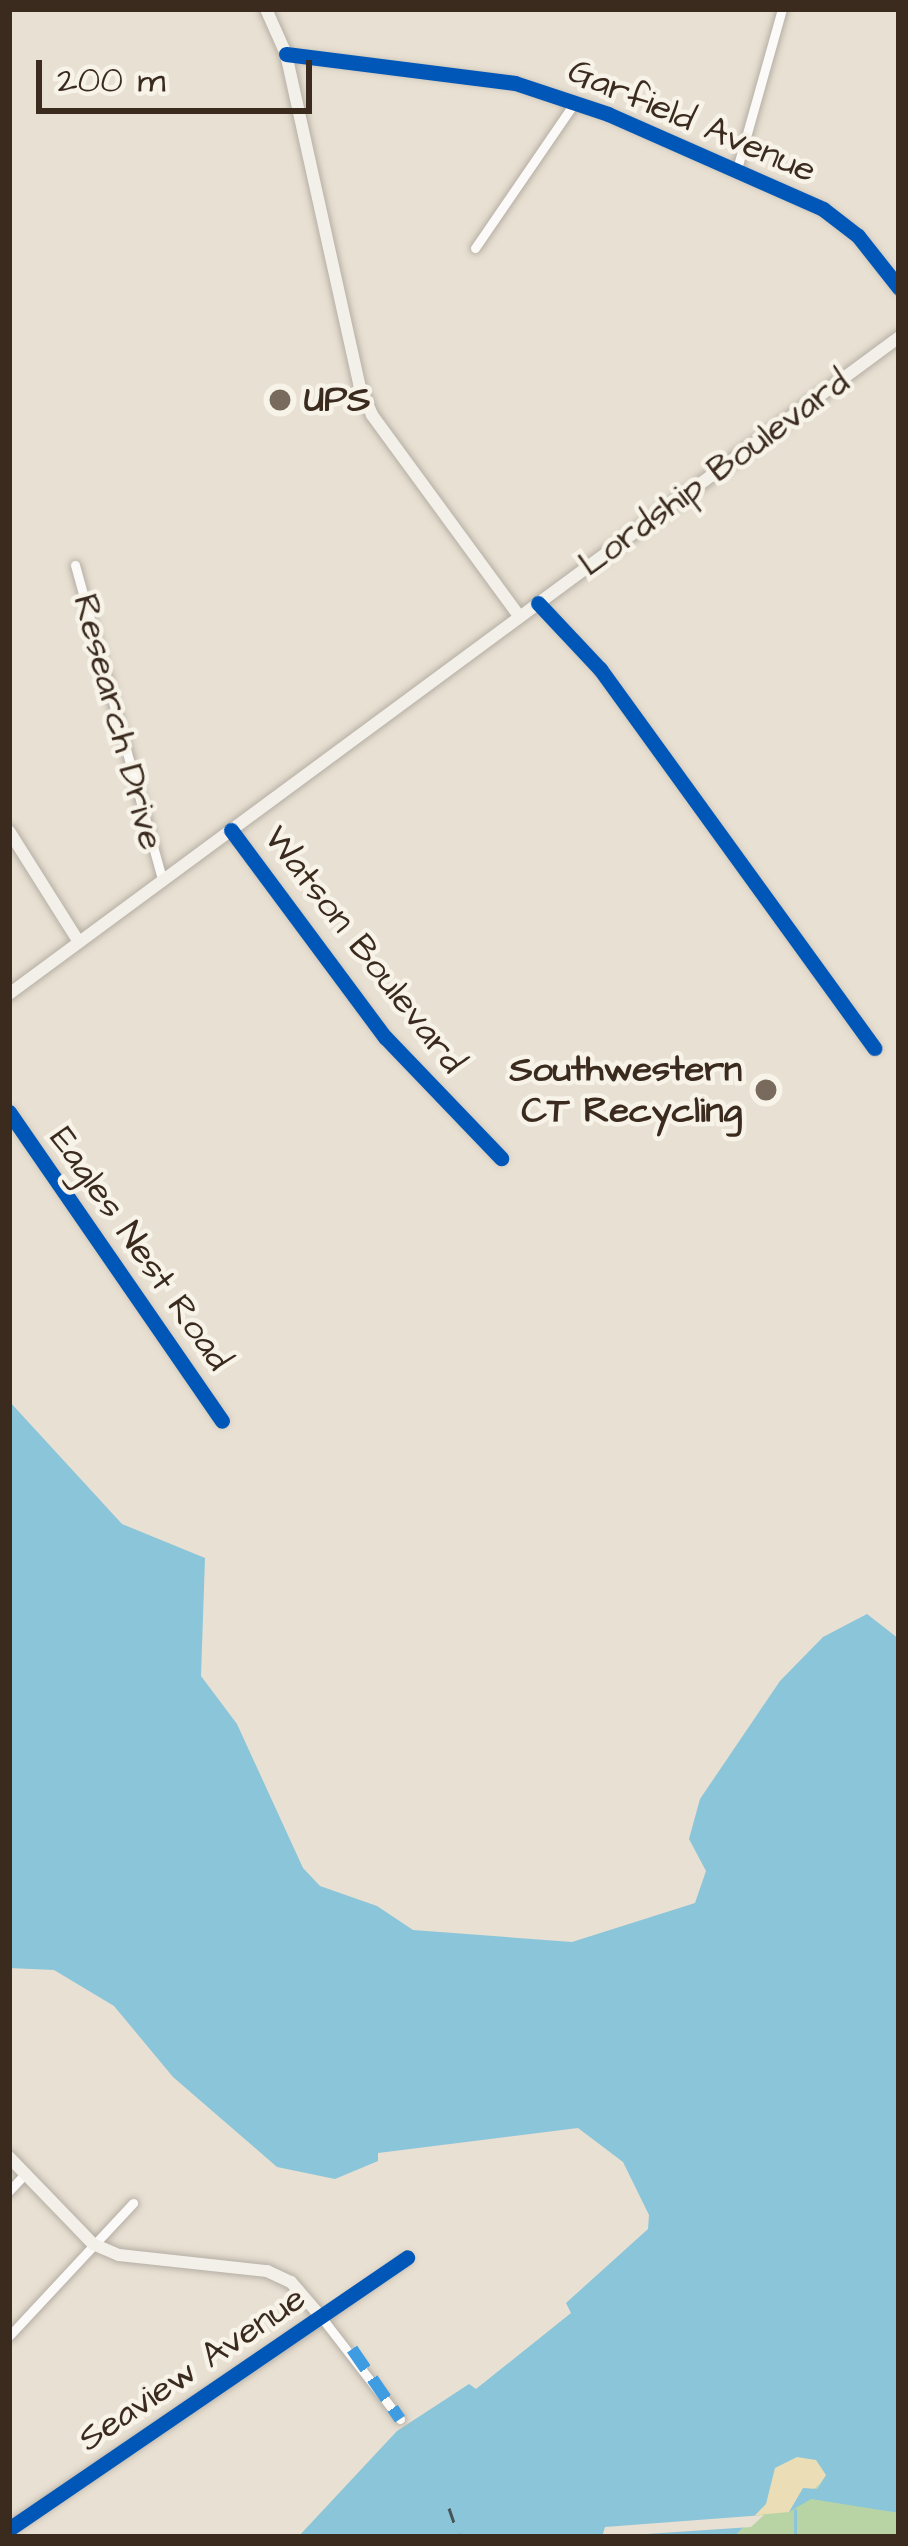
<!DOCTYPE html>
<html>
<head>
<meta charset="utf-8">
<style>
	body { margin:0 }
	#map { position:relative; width:908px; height:2546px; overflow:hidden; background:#e8e0d2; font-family:"Architects Daughter",sans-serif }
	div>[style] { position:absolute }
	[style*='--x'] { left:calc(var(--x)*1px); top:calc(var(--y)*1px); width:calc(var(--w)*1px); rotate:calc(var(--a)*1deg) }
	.green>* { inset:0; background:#b9d4a4 }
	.sand>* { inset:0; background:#ebddb5 }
	.water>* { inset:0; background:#8ac5da }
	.pier>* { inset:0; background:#e8e0d2 }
	.stream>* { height:3px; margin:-1.5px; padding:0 1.5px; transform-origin:1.5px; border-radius:1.5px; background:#8ac5da }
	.ferry>* { height:3px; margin-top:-1.5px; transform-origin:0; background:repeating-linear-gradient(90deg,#465558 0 15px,transparent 0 27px) }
	.roads { filter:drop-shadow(0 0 3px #b5aea4) drop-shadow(0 0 3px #b5aea4) }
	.street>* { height:9px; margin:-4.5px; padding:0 4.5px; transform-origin:4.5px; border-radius:4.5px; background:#fcfaf8 }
	.secondary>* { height:12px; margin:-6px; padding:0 6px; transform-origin:6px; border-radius:6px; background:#f3f0ea }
	.quiet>* { height:12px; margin-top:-6px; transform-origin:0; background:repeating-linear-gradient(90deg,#3f9ce0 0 24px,transparent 0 36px) }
	.cycleway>* { height:15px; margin:-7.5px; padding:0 7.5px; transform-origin:7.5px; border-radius:7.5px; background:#0057b8 }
	.dots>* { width:33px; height:33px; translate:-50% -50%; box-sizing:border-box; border:6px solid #f7f3e8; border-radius:50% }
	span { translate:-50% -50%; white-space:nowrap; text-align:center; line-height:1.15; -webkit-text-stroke:9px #f7f3e8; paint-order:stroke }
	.street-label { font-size:36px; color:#3b2a1e }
	.poi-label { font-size:36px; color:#3b2a1e; font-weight:700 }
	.left { translate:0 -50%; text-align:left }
	.right { translate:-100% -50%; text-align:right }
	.frame { position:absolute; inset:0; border:12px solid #3b2a1e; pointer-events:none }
	.scale { position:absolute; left:36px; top:60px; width:276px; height:54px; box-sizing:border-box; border:6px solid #3b2a1e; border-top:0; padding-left:15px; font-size:36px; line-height:42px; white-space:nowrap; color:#3b2a1e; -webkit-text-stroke:9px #f7f3e8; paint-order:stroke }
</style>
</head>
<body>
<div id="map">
	<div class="green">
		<i style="clip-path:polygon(826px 2475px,811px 2497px,899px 2513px,899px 2537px,734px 2537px,766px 2504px)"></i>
	</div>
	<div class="sand">
		<i style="clip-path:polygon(757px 2433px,837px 2468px,789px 2512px,655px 2525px)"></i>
	</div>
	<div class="water">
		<i style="clip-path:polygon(9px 1401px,122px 1524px,205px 1558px,201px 1676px,237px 1724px,303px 1868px,320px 1886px,377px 1906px,413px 1930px,572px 1942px,695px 1903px,706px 1871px,689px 1839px,700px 1799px,780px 1681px,823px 1637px,867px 1614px,899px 1639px,899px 2513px,811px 2499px,789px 2512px,803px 2488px,817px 2489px,826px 2475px,816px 2460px,797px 2457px,775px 2468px,766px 2504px,734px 2537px,298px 2537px,397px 2431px,469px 2384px,476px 2389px,571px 2313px,566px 2303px,648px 2229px,649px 2215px,623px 2162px,578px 2128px,378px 2153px,378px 2161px,335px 2179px,277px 2167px,173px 2077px,114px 2006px,54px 1970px,9px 1968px)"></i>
	</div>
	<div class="pier">
		<i style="clip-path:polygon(764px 2515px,751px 2527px,602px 2537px,605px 2527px)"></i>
	</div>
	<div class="stream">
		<i style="--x:795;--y:2537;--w:27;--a:-90"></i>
	</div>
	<div class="ferry">
		<i style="--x:449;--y:2508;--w:31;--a:71"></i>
	</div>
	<div class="roads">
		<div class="street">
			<i style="--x:286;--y:54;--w:231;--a:7.2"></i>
			<i style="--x:515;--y:83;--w:98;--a:18.4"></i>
			<i style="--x:608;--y:114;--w:235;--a:23.8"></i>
			<i style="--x:823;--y:209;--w:44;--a:37.6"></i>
			<i style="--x:858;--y:236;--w:66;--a:51.7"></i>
			<i style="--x:737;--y:169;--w:166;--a:-74.3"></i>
			<i style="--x:475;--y:248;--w:177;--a:-55.6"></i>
			<i style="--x:75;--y:565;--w:326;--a:74.5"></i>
			<i style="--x:538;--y:603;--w:91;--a:46.8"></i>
			<i style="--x:600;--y:669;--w:468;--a:54.1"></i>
			<i style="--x:231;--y:830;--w:258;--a:53.4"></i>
			<i style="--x:385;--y:1037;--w:168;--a:46.2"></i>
			<i style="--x:9;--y:1112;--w:375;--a:55.4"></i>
			<i style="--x:9;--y:2191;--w:23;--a:-47"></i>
			<i style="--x:9;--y:2336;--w:182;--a:-47"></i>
			<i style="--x:400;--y:2419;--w:128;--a:-127.7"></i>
			<i style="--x:322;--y:2318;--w:104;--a:-35.2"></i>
		</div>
		<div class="secondary">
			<i style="--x:266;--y:9;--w:49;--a:66"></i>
			<i style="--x:286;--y:54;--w:338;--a:77.5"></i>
			<i style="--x:359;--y:384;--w:34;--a:67"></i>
			<i style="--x:372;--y:415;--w:250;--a:53.8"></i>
			<i style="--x:9;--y:831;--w:131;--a:57.8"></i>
			<i style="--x:9;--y:994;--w:1106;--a:-36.43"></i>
			<i style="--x:9;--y:2157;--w:121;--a:46"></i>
			<i style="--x:93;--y:2244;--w:28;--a:23"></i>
			<i style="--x:119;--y:2255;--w:149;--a:6.2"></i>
			<i style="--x:267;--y:2271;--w:26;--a:25"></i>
			<i style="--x:291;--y:2282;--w:48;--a:49.3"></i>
			<i style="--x:322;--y:2318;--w:377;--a:146"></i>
		</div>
	</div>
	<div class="quiet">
		<i style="--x:352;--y:2349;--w:85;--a:55.6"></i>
	</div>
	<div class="cycleway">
		<i style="--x:286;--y:54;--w:231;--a:7.2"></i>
		<i style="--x:515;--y:83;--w:98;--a:18.4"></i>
		<i style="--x:608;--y:114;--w:235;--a:23.8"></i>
		<i style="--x:823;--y:209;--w:44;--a:37.6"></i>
		<i style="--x:858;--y:236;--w:66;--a:51.7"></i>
		<i style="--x:538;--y:603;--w:91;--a:46.8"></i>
		<i style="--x:600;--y:669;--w:468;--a:54.1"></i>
		<i style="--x:231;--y:830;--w:258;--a:53.4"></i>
		<i style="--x:385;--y:1037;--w:168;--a:46.2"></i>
		<i style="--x:9;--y:1112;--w:375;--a:55.4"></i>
		<i style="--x:9;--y:2529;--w:482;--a:-34.3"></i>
	</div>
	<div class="dots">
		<i style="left:280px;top:400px;background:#786a5d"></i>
		<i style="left:766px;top:1090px;background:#786a5d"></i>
	</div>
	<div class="street-label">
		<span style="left:692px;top:121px;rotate:23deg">Garfield Avenue</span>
		<span style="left:714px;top:473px;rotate:-36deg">Lordship Boulevard</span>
		<span style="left:118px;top:722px;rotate:75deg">Research Drive</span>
		<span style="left:364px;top:950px;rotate:52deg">Watson Boulevard</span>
		<span style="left:140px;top:1249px;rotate:55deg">Eagles Nest Road</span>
		<span style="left:192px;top:2369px;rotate:-34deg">Seaview Avenue</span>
	</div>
	<div class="poi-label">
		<span class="left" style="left:304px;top:400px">UPS</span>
		<span class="right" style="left:742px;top:1090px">Southwestern<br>CT Recycling</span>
	</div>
	<div class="frame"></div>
	<div class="scale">200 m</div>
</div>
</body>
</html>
